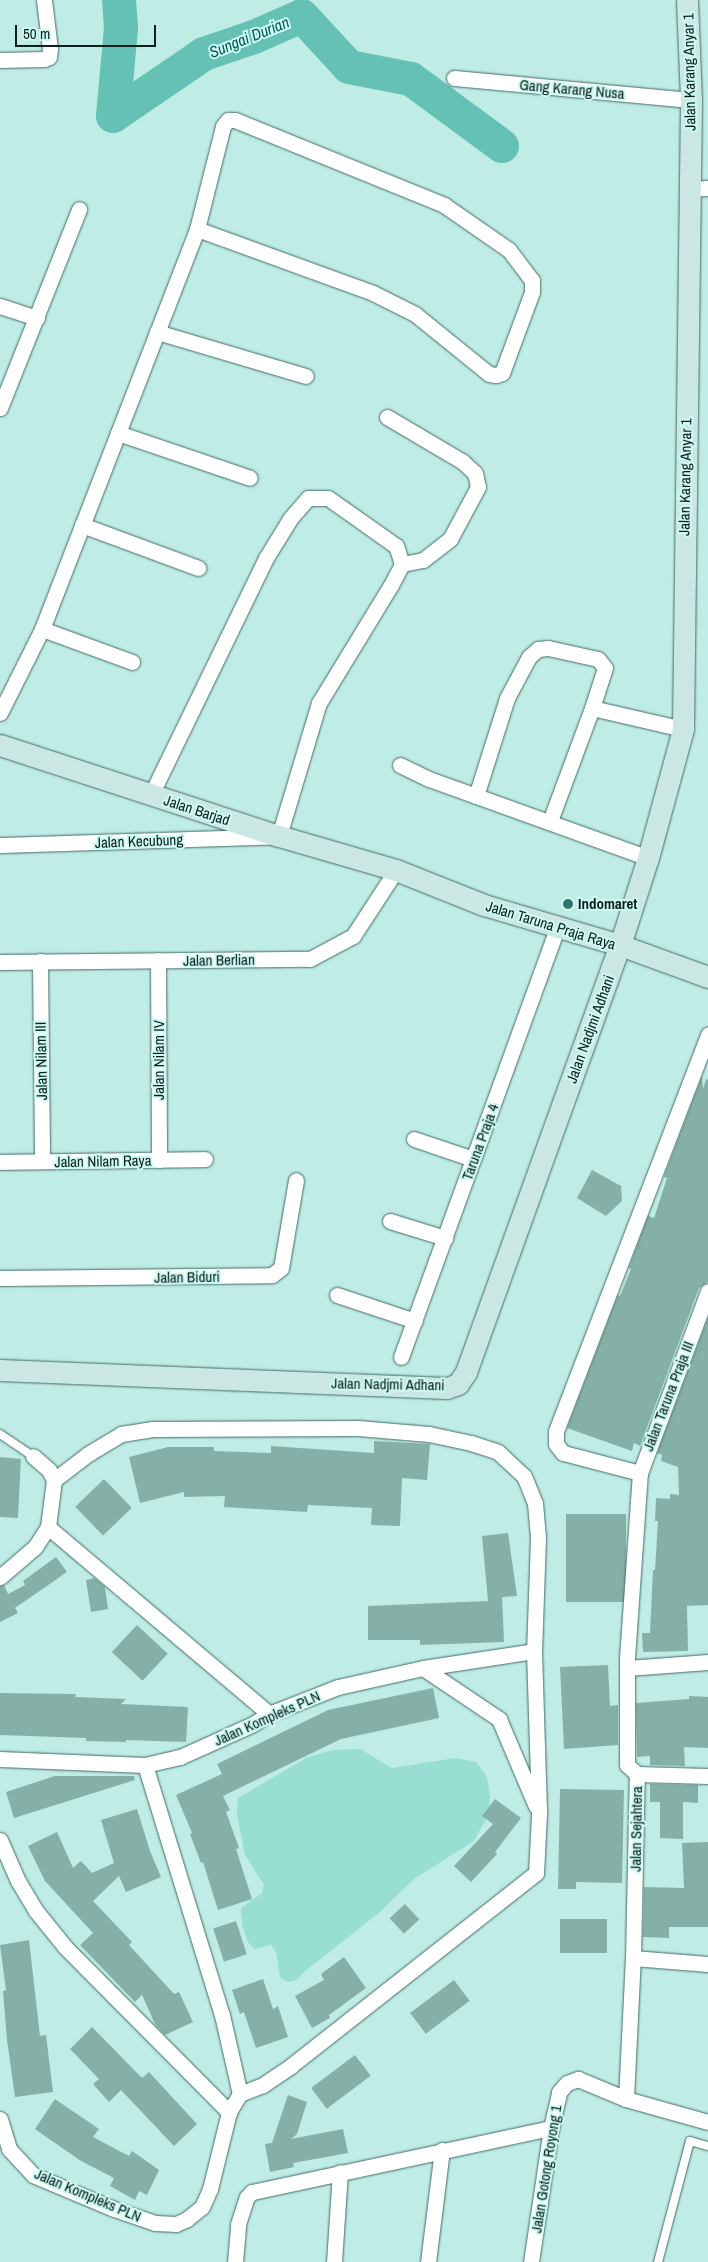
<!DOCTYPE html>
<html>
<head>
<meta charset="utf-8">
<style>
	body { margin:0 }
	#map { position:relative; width:708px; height:2262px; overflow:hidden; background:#bfede5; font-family:"Archivo Narrow",sans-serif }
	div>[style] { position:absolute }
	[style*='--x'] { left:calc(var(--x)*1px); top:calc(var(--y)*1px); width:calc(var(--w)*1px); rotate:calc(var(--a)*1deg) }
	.green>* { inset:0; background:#99ded3 }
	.river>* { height:34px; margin:-17px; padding:0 17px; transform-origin:17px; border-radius:17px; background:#64c1b3 }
	.building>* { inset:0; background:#84b0a8; transform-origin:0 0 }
	.roads { filter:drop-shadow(0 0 1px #426b65) drop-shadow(0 0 1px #426b65) }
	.lane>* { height:8px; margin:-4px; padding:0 4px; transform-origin:4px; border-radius:4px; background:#fff }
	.street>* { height:15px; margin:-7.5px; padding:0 7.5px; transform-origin:7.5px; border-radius:7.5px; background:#fff }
	.secondary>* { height:21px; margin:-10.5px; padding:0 10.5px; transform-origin:10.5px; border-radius:10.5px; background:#cae7e3 }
	.dots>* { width:14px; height:14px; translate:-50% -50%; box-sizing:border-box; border:2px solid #ccfaf2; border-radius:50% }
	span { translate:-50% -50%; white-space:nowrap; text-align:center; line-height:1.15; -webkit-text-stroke:4px #ccfaf2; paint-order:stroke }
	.street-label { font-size:15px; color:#0d1e1c }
	.poi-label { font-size:15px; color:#0d1e1c; font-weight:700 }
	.left { translate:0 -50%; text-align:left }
	.water-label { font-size:16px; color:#035950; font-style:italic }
	.scale { position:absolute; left:15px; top:25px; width:141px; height:22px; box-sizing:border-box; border:2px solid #0d1e1c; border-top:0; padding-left:6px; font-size:15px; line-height:18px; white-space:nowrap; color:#0d1e1c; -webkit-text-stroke:4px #ccfaf2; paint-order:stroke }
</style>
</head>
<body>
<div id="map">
	<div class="green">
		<i style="clip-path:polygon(360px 1749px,392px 1768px,455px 1758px,476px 1762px,487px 1777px,490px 1797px,489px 1814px,474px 1841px,414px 1879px,380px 1912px,304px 1972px,297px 1980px,288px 1982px,280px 1977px,276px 1952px,271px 1945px,254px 1949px,248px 1942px,242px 1925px,241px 1908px,262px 1893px,264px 1885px,245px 1855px,237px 1815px,238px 1798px,306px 1758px,332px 1750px)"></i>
	</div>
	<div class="river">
		<i style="--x:119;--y:0;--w:28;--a:86"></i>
		<i style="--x:121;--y:28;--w:88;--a:95.2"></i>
		<i style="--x:113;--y:116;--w:110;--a:-34.3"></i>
		<i style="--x:204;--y:54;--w:53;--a:-18.8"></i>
		<i style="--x:254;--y:37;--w:52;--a:-23.6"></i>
		<i style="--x:302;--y:16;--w:69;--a:47.3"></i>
		<i style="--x:349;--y:67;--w:63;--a:11"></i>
		<i style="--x:411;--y:79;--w:113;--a:36.4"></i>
	</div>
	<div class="building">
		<i style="clip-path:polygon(702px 1076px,703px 1089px,706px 1079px,708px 1080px,708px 1282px,699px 1288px,640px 1446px,634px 1443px,632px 1451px,567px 1428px,618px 1295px,620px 1296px,631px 1269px,629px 1268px,648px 1216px,654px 1218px,667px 1178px,664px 1177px,668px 1166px)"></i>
		<i style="clip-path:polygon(592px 1170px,621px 1186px,622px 1201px,606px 1216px,577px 1198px)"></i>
		<i style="clip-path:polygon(708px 1318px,708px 1605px,687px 1606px,688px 1651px,643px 1652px,642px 1633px,650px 1633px,653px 1570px,655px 1570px,658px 1521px,655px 1521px,656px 1498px,670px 1499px,670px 1494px,679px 1495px,678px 1467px,661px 1461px,662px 1455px,657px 1453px)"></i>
		<i style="clip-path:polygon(374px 1441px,430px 1444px,427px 1480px,402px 1478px,400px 1526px,371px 1525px,372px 1508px,308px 1505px,307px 1512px,224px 1507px,225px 1496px,184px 1497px,184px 1492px,140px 1503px,129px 1457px,168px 1447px,214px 1447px,214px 1451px,271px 1453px,271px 1446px,374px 1453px)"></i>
		<i style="clip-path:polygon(0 1457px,21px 1459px,18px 1518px,0 1517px)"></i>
		<i style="left:104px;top:1479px;width:40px;height:40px;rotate:46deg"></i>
		<i style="left:566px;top:1514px;width:60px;height:88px"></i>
		<i style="clip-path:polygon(508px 1533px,517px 1596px,502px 1597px,504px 1642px,420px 1645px,420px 1640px,368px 1640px,368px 1606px,488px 1601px,482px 1536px)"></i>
		<i style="clip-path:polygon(56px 1557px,67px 1572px,15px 1608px,18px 1613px,0 1622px,0 1586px,4px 1585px,8px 1594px,25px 1585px,23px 1581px)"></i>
		<i style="clip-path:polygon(94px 1578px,105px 1587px,108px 1609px,91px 1612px,86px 1580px)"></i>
		<i style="left:137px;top:1625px;width:42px;height:37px;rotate:43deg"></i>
		<i style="clip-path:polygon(608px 1665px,610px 1706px,618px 1705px,618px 1745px,564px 1749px,560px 1667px)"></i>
		<i style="clip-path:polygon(433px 1688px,439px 1718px,341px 1739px,223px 1796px,230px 1810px,226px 1812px,239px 1848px,236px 1849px,252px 1899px,218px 1910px,203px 1862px,201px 1863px,190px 1834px,192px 1833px,176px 1795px,222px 1774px,217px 1764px,328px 1710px)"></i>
		<i style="clip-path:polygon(0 1693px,76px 1694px,75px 1697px,126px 1699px,121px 1704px,188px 1707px,186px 1742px,126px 1740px,126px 1742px,86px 1741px,86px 1738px,0 1735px)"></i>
		<i style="clip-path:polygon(689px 1696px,708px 1697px,708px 1748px,684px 1747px,685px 1766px,650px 1765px,650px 1756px,637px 1757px,636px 1703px,689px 1699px)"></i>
		<i style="clip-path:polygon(55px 1776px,134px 1776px,135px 1780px,14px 1818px,6px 1792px)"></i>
		<i style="clip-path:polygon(650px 1784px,698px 1785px,698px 1803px,683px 1802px,683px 1839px,660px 1838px,660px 1802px,650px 1802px)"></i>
		<i style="clip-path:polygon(560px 1789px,624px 1790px,622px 1883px,576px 1882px,576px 1889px,558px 1889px)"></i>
		<i style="clip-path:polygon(495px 1799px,521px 1818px,495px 1852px,497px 1854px,471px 1882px,454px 1866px,493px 1824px,482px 1816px)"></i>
		<i style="clip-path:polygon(137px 1809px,150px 1851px,161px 1877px,126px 1892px,119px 1876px,93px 1901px,132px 1942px,129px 1945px,174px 1994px,179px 1992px,193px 2022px,165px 2035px,155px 2024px,142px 1995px,135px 2002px,80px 1945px,93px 1933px,45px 1881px,28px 1846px,57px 1832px,73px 1868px,81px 1861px,92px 1873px,114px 1863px,101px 1820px)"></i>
		<i style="clip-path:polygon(708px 1842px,708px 1927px,669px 1927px,669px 1938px,643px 1937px,644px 1887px,684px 1888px,682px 1843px)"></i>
		<i style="left:405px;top:1904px;width:21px;height:21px;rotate:47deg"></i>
		<i style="left:607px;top:1919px;width:34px;height:47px;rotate:90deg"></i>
		<i style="left:236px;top:1921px;width:35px;height:24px;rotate:72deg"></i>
		<i style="clip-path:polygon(29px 1940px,40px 2036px,46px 2035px,53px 2092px,15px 2097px,7px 2040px,3px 1991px,6px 1990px,0 1945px)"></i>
		<i style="clip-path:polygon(344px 1957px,366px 1988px,329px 2015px,330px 2018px,312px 2028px,295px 1996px,324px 1980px,321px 1974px)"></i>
		<i style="clip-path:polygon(263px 1979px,273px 2009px,278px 2006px,288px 2037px,256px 2048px,244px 2012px,240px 2014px,232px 1990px)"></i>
		<i style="left:454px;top:1980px;width:26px;height:55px;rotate:53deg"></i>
		<i style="clip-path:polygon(92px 2027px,142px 2078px,149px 2072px,197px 2124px,174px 2146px,121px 2090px,109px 2102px,93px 2084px,99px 2079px,70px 2049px)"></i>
		<i style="left:355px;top:2055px;width:26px;height:55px;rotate:53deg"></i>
		<i style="clip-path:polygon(288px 2095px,307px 2102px,297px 2134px,291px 2139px,343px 2129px,348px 2153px,293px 2163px,294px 2167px,270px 2172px,265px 2144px,272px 2143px)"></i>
		<i style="clip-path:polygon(55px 2099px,99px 2129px,93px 2137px,129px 2156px,132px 2151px,159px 2170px,147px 2195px,139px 2191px,135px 2200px,110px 2186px,114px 2178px,81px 2161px,35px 2129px)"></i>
	</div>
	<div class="roads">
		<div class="lane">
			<i style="--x:0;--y:1434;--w:40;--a:34"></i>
			<i style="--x:658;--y:2262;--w:125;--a:-75.2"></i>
			<i style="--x:690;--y:2141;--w:19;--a:16"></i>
		</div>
		<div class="street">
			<i style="--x:0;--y:60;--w:44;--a:-1.3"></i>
			<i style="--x:44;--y:59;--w:5;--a:-22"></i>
			<i style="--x:49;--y:57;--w:8;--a:-83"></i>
			<i style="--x:50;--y:49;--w:49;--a:-97"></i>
			<i style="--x:454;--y:78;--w:238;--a:5.3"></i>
			<i style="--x:689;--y:189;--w:19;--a:-3"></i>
			<i style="--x:0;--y:306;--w:39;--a:18"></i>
			<i style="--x:157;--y:332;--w:155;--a:16.5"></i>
			<i style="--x:0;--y:408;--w:214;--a:-68.3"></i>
			<i style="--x:387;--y:417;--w:88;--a:30.6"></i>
			<i style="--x:463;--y:462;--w:16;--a:43"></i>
			<i style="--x:475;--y:473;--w:14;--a:78"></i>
			<i style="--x:478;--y:487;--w:59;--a:118.3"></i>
			<i style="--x:450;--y:539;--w:34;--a:142"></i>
			<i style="--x:423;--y:560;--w:21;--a:169"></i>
			<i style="--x:118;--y:433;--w:139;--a:18.8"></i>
			<i style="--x:82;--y:525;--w:124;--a:20.3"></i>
			<i style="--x:42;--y:629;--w:96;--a:20.1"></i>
			<i style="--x:0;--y:713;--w:94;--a:-63.4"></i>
			<i style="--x:42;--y:629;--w:429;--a:-68.8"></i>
			<i style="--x:197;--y:229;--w:106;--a:-75.8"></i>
			<i style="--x:223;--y:126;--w:8;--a:-50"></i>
			<i style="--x:228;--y:120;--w:7;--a:0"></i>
			<i style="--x:235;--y:120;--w:226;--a:22.1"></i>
			<i style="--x:444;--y:205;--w:79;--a:34.7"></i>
			<i style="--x:509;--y:250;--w:38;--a:53"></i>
			<i style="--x:532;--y:280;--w:12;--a:90"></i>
			<i style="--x:532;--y:292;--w:86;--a:110.3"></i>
			<i style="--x:502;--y:373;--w:6;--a:162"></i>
			<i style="--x:496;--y:375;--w:7;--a:-172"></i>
			<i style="--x:489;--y:374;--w:95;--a:-141"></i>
			<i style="--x:415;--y:314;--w:47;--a:-153.4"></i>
			<i style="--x:373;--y:293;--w:187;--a:-160"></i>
			<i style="--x:400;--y:765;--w:32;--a:26"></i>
			<i style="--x:429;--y:779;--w:233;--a:19.8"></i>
			<i style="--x:476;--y:796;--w:103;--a:-72.4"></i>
			<i style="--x:507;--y:698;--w:47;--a:-61.8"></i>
			<i style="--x:529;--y:657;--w:12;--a:-42"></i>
			<i style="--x:538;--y:649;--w:10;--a:-6"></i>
			<i style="--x:548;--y:648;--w:51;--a:12.4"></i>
			<i style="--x:598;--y:659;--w:11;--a:52"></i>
			<i style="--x:605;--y:668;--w:42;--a:108"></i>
			<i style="--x:592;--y:708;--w:93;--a:13"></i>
			<i style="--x:550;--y:821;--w:121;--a:-69.6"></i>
			<i style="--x:0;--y:845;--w:279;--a:-1.8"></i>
			<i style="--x:279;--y:836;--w:139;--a:-73.3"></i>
			<i style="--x:319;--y:703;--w:138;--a:-58.6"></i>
			<i style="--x:391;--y:585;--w:24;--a:-62"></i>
			<i style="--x:402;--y:564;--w:19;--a:-108"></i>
			<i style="--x:396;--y:546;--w:83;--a:-144.8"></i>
			<i style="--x:328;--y:498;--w:20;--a:180"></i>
			<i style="--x:308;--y:498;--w:28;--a:131"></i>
			<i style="--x:290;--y:519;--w:46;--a:121.6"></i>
			<i style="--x:266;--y:558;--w:263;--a:115.9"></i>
			<i style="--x:158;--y:960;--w:200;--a:89.7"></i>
			<i style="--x:40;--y:961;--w:200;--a:89.4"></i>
			<i style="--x:0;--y:962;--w:310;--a:-0.6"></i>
			<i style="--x:310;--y:959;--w:49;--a:-28.1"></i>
			<i style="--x:353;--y:936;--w:79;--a:-56.9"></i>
			<i style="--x:414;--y:1139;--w:62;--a:18.7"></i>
			<i style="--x:0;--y:1162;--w:205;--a:-0.8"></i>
			<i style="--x:390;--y:1221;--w:58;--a:17.2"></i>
			<i style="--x:0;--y:1278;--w:272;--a:-0.6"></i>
			<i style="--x:272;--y:1275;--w:11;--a:-38"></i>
			<i style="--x:281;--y:1268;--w:89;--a:-80.3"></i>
			<i style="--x:337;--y:1295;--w:82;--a:18.4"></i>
			<i style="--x:401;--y:1357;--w:456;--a:-70"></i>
			<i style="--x:640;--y:1473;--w:80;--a:-165.4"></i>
			<i style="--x:563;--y:1453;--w:11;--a:-128"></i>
			<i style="--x:556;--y:1444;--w:13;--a:-90"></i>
			<i style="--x:556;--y:1431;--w:425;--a:-69"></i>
			<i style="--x:54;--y:1480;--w:43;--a:-37.4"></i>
			<i style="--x:88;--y:1454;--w:39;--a:-31"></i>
			<i style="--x:121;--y:1434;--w:32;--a:-9"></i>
			<i style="--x:153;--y:1429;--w:205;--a:-0.3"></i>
			<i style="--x:358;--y:1428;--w:71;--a:4.8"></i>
			<i style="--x:429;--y:1434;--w:43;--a:12.1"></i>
			<i style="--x:471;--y:1443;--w:28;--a:18"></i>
			<i style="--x:498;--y:1452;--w:35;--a:43"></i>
			<i style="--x:524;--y:1476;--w:29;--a:68"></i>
			<i style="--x:535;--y:1503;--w:35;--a:85"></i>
			<i style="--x:538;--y:1538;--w:113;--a:92"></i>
			<i style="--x:534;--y:1651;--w:163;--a:88.2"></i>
			<i style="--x:539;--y:1814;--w:59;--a:92.9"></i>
			<i style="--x:536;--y:1873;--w:312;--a:141.8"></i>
			<i style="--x:291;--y:2066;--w:34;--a:146"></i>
			<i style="--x:263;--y:2085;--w:25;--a:159"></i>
			<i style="--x:48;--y:1527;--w:289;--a:40.2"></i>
			<i style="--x:0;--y:1577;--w:46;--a:-40.6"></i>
			<i style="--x:35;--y:1547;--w:24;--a:-57"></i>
			<i style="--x:48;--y:1527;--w:47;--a:-82.7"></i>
			<i style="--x:54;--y:1480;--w:11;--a:-117"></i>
			<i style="--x:49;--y:1470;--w:21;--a:-139"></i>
			<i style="--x:423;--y:1668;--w:92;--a:33.9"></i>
			<i style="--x:499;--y:1719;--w:95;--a:67"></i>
			<i style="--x:627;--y:1668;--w:81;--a:-4.2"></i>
			<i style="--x:0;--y:1759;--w:145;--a:2.4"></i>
			<i style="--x:145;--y:1765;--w:36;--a:-13"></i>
			<i style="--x:180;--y:1757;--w:80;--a:-24.3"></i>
			<i style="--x:253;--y:1724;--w:19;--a:-32"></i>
			<i style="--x:269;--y:1714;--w:74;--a:-21.4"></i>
			<i style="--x:338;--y:1687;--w:87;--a:-12.6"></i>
			<i style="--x:423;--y:1668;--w:112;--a:-8.7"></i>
			<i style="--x:145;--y:1765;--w:262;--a:72.9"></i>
			<i style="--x:222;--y:2015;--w:81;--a:77.2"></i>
			<i style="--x:637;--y:1774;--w:71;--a:1.6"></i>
			<i style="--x:0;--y:1840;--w:45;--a:66.3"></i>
			<i style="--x:18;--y:1881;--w:35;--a:59"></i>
			<i style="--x:36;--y:1911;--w:46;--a:51.1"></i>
			<i style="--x:65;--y:1947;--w:233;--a:45.2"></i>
			<i style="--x:633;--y:1958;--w:75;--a:4.6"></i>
			<i style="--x:626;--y:2099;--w:141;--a:-87.2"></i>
			<i style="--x:633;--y:1958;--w:184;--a:-88.8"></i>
			<i style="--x:637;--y:1774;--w:13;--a:-138"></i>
			<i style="--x:627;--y:1765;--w:107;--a:-90"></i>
			<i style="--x:627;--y:1658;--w:185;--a:-86"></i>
			<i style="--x:640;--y:1473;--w:194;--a:-69.5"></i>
			<i style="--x:0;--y:2119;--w:31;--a:73"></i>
			<i style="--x:9;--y:2149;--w:35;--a:47"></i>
			<i style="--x:33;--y:2175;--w:88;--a:22.8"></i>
			<i style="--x:114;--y:2209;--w:43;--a:18.9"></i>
			<i style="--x:155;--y:2223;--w:21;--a:3"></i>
			<i style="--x:176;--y:2224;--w:12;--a:-24"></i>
			<i style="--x:187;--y:2219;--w:19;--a:-39"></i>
			<i style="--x:202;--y:2207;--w:20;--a:-66"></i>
			<i style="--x:210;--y:2189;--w:79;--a:-76.1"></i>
			<i style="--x:229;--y:2112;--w:21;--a:-59"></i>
			<i style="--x:235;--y:2262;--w:38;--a:-85"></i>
			<i style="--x:238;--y:2224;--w:28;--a:-72"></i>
			<i style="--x:247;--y:2197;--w:7;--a:-45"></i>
			<i style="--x:252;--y:2192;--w:306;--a:-12.1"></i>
			<i style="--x:334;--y:2262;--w:90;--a:-86.2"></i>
			<i style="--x:428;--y:2262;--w:113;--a:-82.9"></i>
			<i style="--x:531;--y:2262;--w:135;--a:-81.5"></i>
			<i style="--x:551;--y:2128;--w:37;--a:-77"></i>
			<i style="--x:559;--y:2092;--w:12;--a:-48"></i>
			<i style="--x:567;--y:2083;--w:12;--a:-20"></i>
			<i style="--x:578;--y:2079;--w:52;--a:22.6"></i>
			<i style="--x:626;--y:2099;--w:85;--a:15.7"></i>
		</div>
		<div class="secondary">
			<i style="--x:0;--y:745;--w:293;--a:18.1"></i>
			<i style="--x:279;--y:836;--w:122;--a:16.2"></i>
			<i style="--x:396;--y:870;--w:95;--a:21.7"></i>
			<i style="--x:484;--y:905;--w:142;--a:16.4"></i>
			<i style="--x:620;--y:945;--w:94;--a:20"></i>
			<i style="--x:0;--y:1370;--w:447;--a:2.3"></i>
			<i style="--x:447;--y:1388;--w:12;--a:-20"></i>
			<i style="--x:458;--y:1384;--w:14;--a:-56"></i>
			<i style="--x:466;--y:1372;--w:454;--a:-70.2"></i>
			<i style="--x:620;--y:945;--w:91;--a:-72.2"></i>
			<i style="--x:648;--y:858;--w:134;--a:-74.8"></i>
			<i style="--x:683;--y:729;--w:629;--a:-89.27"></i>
			<i style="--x:691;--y:100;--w:100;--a:-92.3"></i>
		</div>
	</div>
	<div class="dots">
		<i style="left:568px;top:904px;background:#30766d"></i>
	</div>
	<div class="street-label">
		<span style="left:689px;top:72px;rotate:-91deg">Jalan Karang Anyar 1</span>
		<span style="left:572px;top:89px;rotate:5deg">Gang Karang Nusa</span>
		<span style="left:685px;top:477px;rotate:-89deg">Jalan Karang Anyar 1</span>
		<span style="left:197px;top:810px;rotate:18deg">Jalan Barjad</span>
		<span style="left:139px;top:841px;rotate:-2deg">Jalan Kecubung</span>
		<span style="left:551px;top:925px;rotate:17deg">Jalan Taruna Praja Raya</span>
		<span style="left:219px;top:960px;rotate:-1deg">Jalan Berlian</span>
		<span style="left:590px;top:1029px;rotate:-70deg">Jalan Nadjmi Adhani</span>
		<span style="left:159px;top:1060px;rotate:-90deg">Jalan Nilam IV</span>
		<span style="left:41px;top:1061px;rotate:-91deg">Jalan Nilam III</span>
		<span style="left:480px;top:1142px;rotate:-70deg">Taruna Praja 4</span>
		<span style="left:103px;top:1161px;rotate:-1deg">Jalan Nilam Raya</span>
		<span style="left:187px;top:1277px;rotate:-1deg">Jalan Biduri</span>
		<span style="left:388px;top:1384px;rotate:1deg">Jalan Nadjmi Adhani</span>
		<span style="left:668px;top:1396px;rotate:-69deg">Jalan Taruna Praja III</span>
		<span style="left:267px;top:1718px;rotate:-24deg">Jalan Kompleks PLN</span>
		<span style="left:636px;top:1829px;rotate:-89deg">Jalan Sejahtera</span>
		<span style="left:546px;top:2169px;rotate:-81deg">Jalan Gotong Royong 1</span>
		<span style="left:88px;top:2195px;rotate:23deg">Jalan Kompleks PLN</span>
	</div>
	<div class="poi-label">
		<span class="left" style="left:578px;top:904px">Indomaret</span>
	</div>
	<div class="water-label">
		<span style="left:249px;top:37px;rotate:-22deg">Sungai Durian</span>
	</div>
	<div class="scale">50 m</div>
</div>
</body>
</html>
